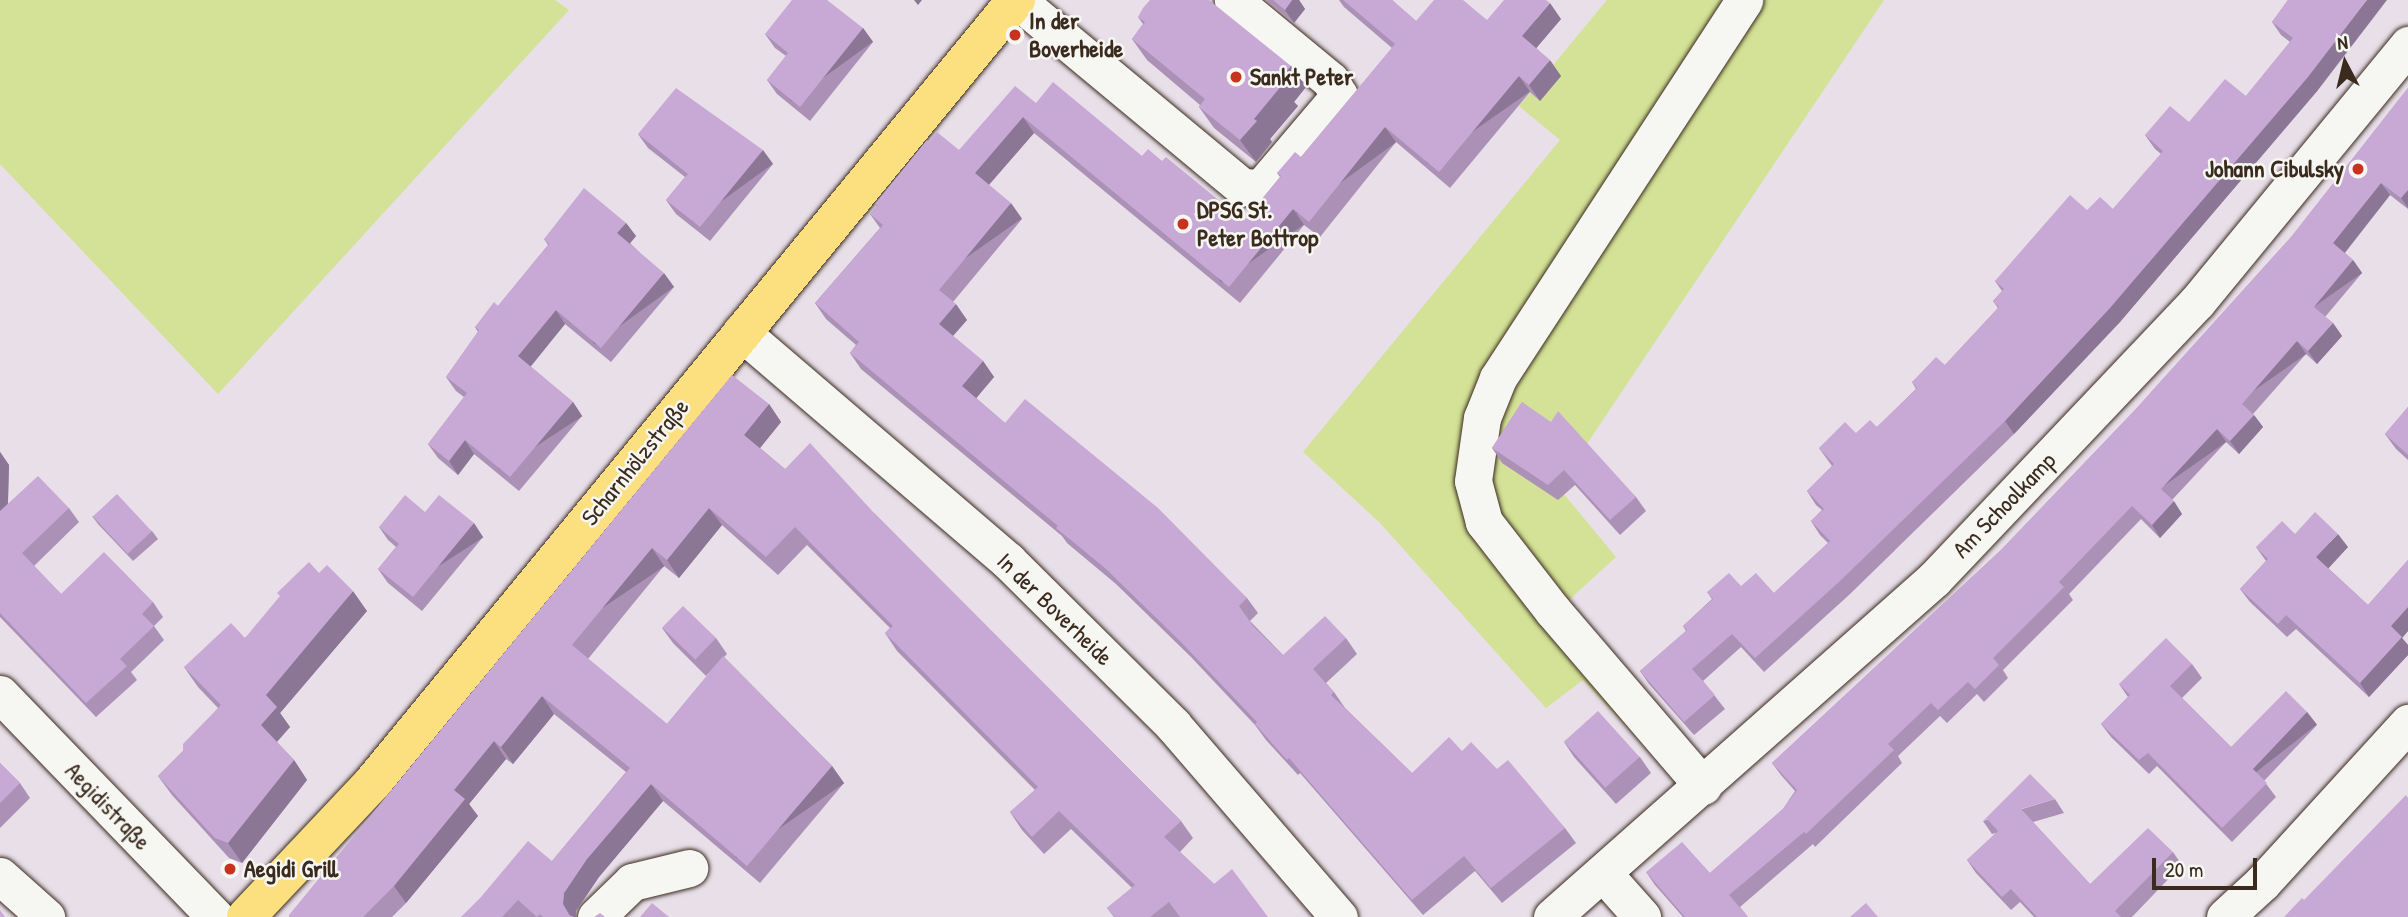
<!DOCTYPE html>
<html>
<head>
<meta charset="utf-8">
<style>
	body { margin:0 }
	#map { position:relative; width:2408px; height:917px; overflow:hidden; background:#e8dfe9; font-family:"Patrick Hand",sans-serif }
	div>[style] { position:absolute }
	[style*='--x'] { left:calc(var(--x)*1px); top:calc(var(--y)*1px); width:calc(var(--w)*1px); rotate:calc(var(--a)*1deg) }
	.green>* { inset:0; background:#d3e296 }
	.roads { filter:drop-shadow(0 0 2px #3b2a1e) drop-shadow(0 0 2px #3b2a1e) }
	.minor>* { height:37px; margin:-18.5px; padding:0 18.5px; transform-origin:18.5px; border-radius:18.5px; background:#f6f6f2 }
	.major>* { height:38px; margin:-19px; padding:0 19px; transform-origin:19px; border-radius:19px; background:#fce080 }
	.wall>* { inset:0; background:#ac91b7 }
	.shaded-wall>* { inset:0; background:#8c7695; transform-origin:0 0 }
	.building>* { inset:0; background:#c8a9d5; transform-origin:0 0 }
	.dots>* { width:19px; height:19px; translate:-50% -50%; box-sizing:border-box; border:4px solid #f6f6f2; border-radius:50% }
	span { translate:-50% -50%; white-space:nowrap; text-align:center; line-height:1.15; -webkit-text-stroke:5px #f6f6f2; paint-order:stroke }
	.poi-label { font-size:24px; color:#3b2a1e; font-weight:700 }
	.left { translate:0 -50%; text-align:left }
	.right { translate:-100% -50%; text-align:right }
	.street-label { font-size:24px; color:#3b2a1e }
	.north { position:absolute; left:2310px; top:28px; width:70px; height:70px; -webkit-text-stroke:5px #f6f6f2; paint-order:stroke; rotate:353deg; font-size:19px; font-weight:700; line-height:28px; text-align:center; color:#3b2a1e }
	.north::after { content:''; display:block; margin:auto; width:24px; height:32px; background:#3b2a1e; clip-path:polygon(50% 0,100% 100%,50% 72%,0 100%) }
	.scale { position:absolute; left:2152px; top:858px; width:105px; height:32px; box-sizing:border-box; border:4px solid #3b2a1e; border-top:0; padding-left:9px; font-size:21px; line-height:24px; white-space:nowrap; color:#3b2a1e; -webkit-text-stroke:5px #f6f6f2; paint-order:stroke }
</style>
</head>
<body>
<div id="map">
	<div class="green">
		<i style="clip-path:polygon(0 0,555px 0,569px 10px,218px 394px,0 164px)"></i>
		<i style="clip-path:polygon(1607px 0,1884px 0,1558px 487px,1616px 557px,1557px 611px,1679px 782px,1583px 680px,1546px 708px,1380px 523px,1303px 452px,1560px 140px,1519px 106px)"></i>
	</div>
	<div class="roads">
		<div class="minor">
			<i style="--x:1017;--y:0;--w:293;--a:39.7"></i>
			<i style="--x:1242;--y:187;--w:19;--a:3"></i>
			<i style="--x:1261;--y:188;--w:121;--a:-49.7"></i>
			<i style="--x:1339;--y:96;--w:18;--a:-119"></i>
			<i style="--x:1330;--y:80;--w:126;--a:-140.5"></i>
			<i style="--x:741;--y:332;--w:352;--a:40.6"></i>
			<i style="--x:1008;--y:561;--w:233;--a:44.8"></i>
			<i style="--x:1173;--y:725;--w:254;--a:49.2"></i>
			<i style="--x:0;--y:694;--w:310;--a:46"></i>
			<i style="--x:1703;--y:786;--w:230;--a:-130.6"></i>
			<i style="--x:1553;--y:611;--w:113;--a:-127.8"></i>
			<i style="--x:1484;--y:522;--w:42;--a:-105"></i>
			<i style="--x:1473;--y:481;--w:64;--a:-81.9"></i>
			<i style="--x:1482;--y:418;--w:43;--a:-68.2"></i>
			<i style="--x:1498;--y:378;--w:451;--a:-56.9"></i>
			<i style="--x:1603;--y:873;--w:59;--a:48.4"></i>
			<i style="--x:0;--y:876;--w:62;--a:41.7"></i>
			<i style="--x:596;--y:917;--w:50;--a:-44.2"></i>
			<i style="--x:632;--y:882;--w:59;--a:-13.8"></i>
			<i style="--x:1552;--y:917;--w:510;--a:-41.5"></i>
			<i style="--x:1934;--y:579;--w:382;--a:-46.5"></i>
			<i style="--x:2197;--y:302;--w:333;--a:-50.6"></i>
			<i style="--x:2225;--y:917;--w:50;--a:-42.6"></i>
			<i style="--x:2262;--y:883;--w:217;--a:-47.6"></i>
		</div>
		<div class="major">
			<i style="--x:246;--y:917;--w:187;--a:-46.7"></i>
			<i style="--x:374;--y:781;--w:1011;--a:-50.58"></i>
		</div>
	</div>
	<div class="wall">
		<i style="clip-path:polygon(1266px 0,1299px 0,1305px 9px,1294px 23px)"></i>
		<i style="clip-path:polygon(1339px 0,1392px 0,1416px 21px,1561px 19px,1536px 48px,1561px 76px,1540px 101px,1530px 92px,1450px 188px,1396px 142px,1320px 237px,1304px 225px,1240px 303px,1034px 133px,989px 185px,1022px 219px,953px 302px,967px 320px,953px 336px,983px 361px,994px 377px,976px 398px,1005px 423px,1247px 598px,1258px 613px,1250px 621px,1283px 655px,1346px 638px,1357px 654px,1326px 683px,1334px 692px,1345px 708px,1412px 773px,1462px 751px,1497px 769px,1565px 828px,1576px 843px,1502px 903px,1475px 871px,1423px 915px,1300px 773px,1298px 775px,1266px 740px,1255px 725px,1191px 657px,1116px 584px,1067px 543px,1062px 536px,861px 369px,850px 353px,856px 345px,826px 319px,815px 303px,880px 228px,870px 214px,877px 206px,875px 204px,929px 142px,959px 150px,1036px 103px,1142px 156px,1162px 161px,1244px 221px,1280px 177px,1277px 173px,1301px 157px,1392px 48px,1344px 7px)"></i>
		<i style="clip-path:polygon(2288px 0,2318px 90px,2120px 322px,2014px 434px,1849px 595px,1764px 672px,1741px 647px,1703px 681px,1725px 709px,1694px 735px,1649px 684px,1640px 671px,1686px 631px,1683px 626px,1712px 599px,1707px 592px,1741px 586px,1774px 593px,1828px 543px,1820px 535px,1811px 521px,1822px 510px,1816px 505px,1807px 491px,1832px 466px,1819px 448px,1856px 433px,1877px 427px,1916px 389px,1912px 382px,1945px 365px,1998px 308px,1993px 301px,2002px 291px,1995px 281px,2087px 210px,2113px 209px,2161px 154px,2155px 149px,2145px 135px,2189px 122px,2246px 96px,2290px 42px,2281px 35px,2272px 22px)"></i>
		<i style="clip-path:polygon(1138px 17px,1291px 66px,1306px 87px,1294px 102px,1298px 106px,1270px 139px,1272px 142px,1256px 162px,1214px 128px,1199px 107px,1200px 105px,1147px 60px,1132px 39px,1143px 24px)"></i>
		<i style="clip-path:polygon(863px 28px,873px 42px,810px 121px,777px 94px,767px 80px,786px 56px,775px 48px,765px 34px)"></i>
		<i style="clip-path:polygon(2408px 88px,2408px 209px,2390px 195px,2345px 253px,2353px 260px,2362px 273px,2325px 317px,2333px 323px,2342px 336px,2317px 364px,2306px 354px,2253px 414px,2263px 427px,2239px 454px,2226px 442px,2172px 500px,2182px 514px,2160px 538px,2141px 519px,2069px 594px,2073px 600px,2003px 670px,2008px 678px,1984px 702px,1977px 694px,1947px 723px,1940px 716px,1898px 756px,1902px 763px,1815px 847px,1813px 844px,1740px 907px,1748px 917px,1683px 917px,1655px 885px,1646px 872px,1710px 873px,1783px 809px,1795px 791px,1781px 775px,1772px 763px,2001px 550px,2135px 410px,2292px 236px)"></i>
		<i style="clip-path:polygon(638px 134px,773px 164px,710px 241px,676px 214px,666px 200px,685px 177px,648px 148px)"></i>
		<i style="clip-path:polygon(626px 223px,636px 236px,630px 243px,674px 287px,611px 362px,565px 324px,530px 366px,573px 402px,582px 416px,519px 491px,474px 454px,458px 475px,438px 458px,428px 444px,464px 397px,456px 391px,446px 377px,478px 332px,475px 327px,498px 306px,548px 245px,544px 239px)"></i>
		<i style="clip-path:polygon(1522px 402px,1636px 497px,1646px 511px,1620px 535px,1575px 485px,1558px 500px,1502px 463px,1492px 448px)"></i>
		<i style="clip-path:polygon(769px 404px,781px 422px,760px 448px,785px 469px,874px 513px,1181px 821px,1193px 838px,1180px 852px,1214px 884px,1268px 917px,1114px 917px,1107px 908px,1132px 888px,1071px 829px,1044px 854px,1022px 830px,1010px 812px,1035px 790px,897px 651px,885px 633px,890px 628px,807px 545px,778px 575px,722px 525px,679px 578px,664px 566px,588px 659px,667px 724px,717px 664px,706px 676px,673px 643px,662px 628px,716px 638px,727px 654px,724px 657px,832px 766px,844px 783px,760px 883px,663px 801px,599px 877px,576px 911px,576px 917px,461px 917px,552px 861px,626px 772px,554px 714px,513px 764px,506px 759px,469px 804px,478px 816px,406px 903px,392px 917px,289px 917px)"></i>
		<i style="clip-path:polygon(2408px 407px,2408px 460px,2396px 449px,2385px 434px)"></i>
		<i style="clip-path:polygon(0 452px,9px 465px,8px 504px,69px 508px,79px 522px,34px 566px,61px 594px,153px 602px,163px 617px,154px 626px,164px 640px,131px 672px,137px 680px,96px 717px,0 617px)"></i>
		<i style="clip-path:polygon(425px 512px,483px 537px,422px 611px,388px 583px,378px 569px,396px 547px,388px 540px,379px 527px)"></i>
		<i style="clip-path:polygon(92px 516px,152px 531px,158px 539px,133px 561px,98px 524px)"></i>
		<i style="clip-path:polygon(2295px 534px,2348px 547px,2328px 568px,2368px 605px,2408px 560px,2408px 631px,2402px 638px,2408px 645px,2408px 655px,2369px 697px,2296px 629px,2287px 637px,2250px 602px,2240px 589px,2266px 561px,2256px 547px)"></i>
		<i style="clip-path:polygon(319px 573px,367px 611px,280px 713px,290px 727px,277px 742px,294px 760px,307px 780px,242px 863px,229px 858px,172px 795px,158px 776px,183px 751px,218px 708px,198px 687px,184px 667px,245px 638px)"></i>
		<i style="clip-path:polygon(2192px 664px,2202px 678px,2182px 698px,2231px 747px,2307px 712px,2317px 725px,2264px 781px,2276px 797px,2232px 842px,2157px 766px,2149px 774px,2111px 737px,2101px 724px,2128px 697px,2119px 684px)"></i>
		<i style="clip-path:polygon(1564px 742px,1640px 757px,1651px 773px,1616px 804px,1574px 757px)"></i>
		<i style="clip-path:polygon(0 763px,20px 783px,30px 798px,0 828px)"></i>
		<i style="clip-path:polygon(2055px 799px,2064px 813px,2033px 822px,2090px 884px,2173px 852px,2182px 865px,2132px 917px,2034px 917px,2020px 902px,2011px 910px,1976px 873px,1967px 860px,1996px 833px,1992px 834px,1983px 821px)"></i>
	</div>
	<div class="shaded-wall">
		<i style="clip-path:polygon(914px 0,922px 0,918px 5px)"></i>
		<i style="clip-path:polygon(1292px 0,1299px 0,1305px 9px,1294px 23px,1285px 10px)"></i>
		<i style="clip-path:polygon(2367px 0,2387px 0,2318px 90px,2120px 322px,2014px 434px,2005px 421px)"></i>
		<i style="clip-path:polygon(1550px 3px,1561px 19px,1533px 52px,1522px 36px)"></i>
		<i style="left:863px;top:28px;width:17px;height:101px;rotate:54deg"></i>
		<i style="clip-path:polygon(1550px 60px,1561px 76px,1540px 101px,1529px 85px)"></i>
		<i style="clip-path:polygon(1291px 66px,1306px 87px,1294px 102px,1298px 106px,1270px 139px,1272px 142px,1256px 162px,1240px 140px,1278px 81px)"></i>
		<i style="left:1519px;top:76px;width:19px;height:125px;rotate:55deg"></i>
		<i style="clip-path:polygon(1023px 117px,1034px 133px,986px 188px,975px 173px)"></i>
		<i style="left:1385px;top:127px;width:19px;height:122px;rotate:54deg"></i>
		<i style="left:763px;top:150px;width:17px;height:99px;rotate:54deg"></i>
		<i style="clip-path:polygon(2381px 183px,2390px 195px,2342px 256px,2333px 243px)"></i>
		<i style="clip-path:polygon(2408px 190px,2408px 208px,2401px 198px)"></i>
		<i style="left:1011px;top:203px;width:19px;height:113px;rotate:55deg"></i>
		<i style="left:1293px;top:209px;width:19px;height:101px;rotate:55deg"></i>
		<i style="clip-path:polygon(626px 223px,636px 236px,627px 247px,617px 233px)"></i>
		<i style="left:2353px;top:260px;width:16px;height:61px;rotate:55deg"></i>
		<i style="left:664px;top:273px;width:17px;height:98px;rotate:54deg"></i>
		<i style="clip-path:polygon(956px 304px,967px 320px,950px 339px,939px 324px)"></i>
		<i style="clip-path:polygon(556px 310px,565px 324px,528px 370px,518px 356px)"></i>
		<i style="clip-path:polygon(2333px 323px,2342px 336px,2317px 364px,2308px 351px)"></i>
		<i style="left:2297px;top:341px;width:16px;height:84px;rotate:55deg"></i>
		<i style="clip-path:polygon(983px 361px,994px 377px,973px 402px,962px 386px)"></i>
		<i style="left:573px;top:402px;width:17px;height:98px;rotate:57deg"></i>
		<i style="clip-path:polygon(769px 404px,781px 422px,756px 453px,744px 435px)"></i>
		<i style="clip-path:polygon(2254px 415px,2263px 427px,2239px 454px,2230px 441px)"></i>
		<i style="left:2217px;top:429px;width:16px;height:82px;rotate:55deg"></i>
		<i style="clip-path:polygon(465px 440px,474px 454px,458px 475px,449px 461px)"></i>
		<i style="clip-path:polygon(0 452px,9px 465px,7px 529px,0 519px)"></i>
		<i style="clip-path:polygon(2174px 501px,2182px 514px,2160px 538px,2152px 525px)"></i>
		<i style="clip-path:polygon(709px 508px,722px 525px,679px 578px,667px 560px)"></i>
		<i style="left:474px;top:523px;width:17px;height:96px;rotate:57deg"></i>
		<i style="clip-path:polygon(2338px 534px,2348px 547px,2326px 571px,2316px 557px)"></i>
		<i style="left:652px;top:548px;width:22px;height:126px;rotate:56deg"></i>
		<i style="clip-path:polygon(353px 591px,367px 611px,280px 713px,290px 727px,274px 745px,261px 725px,266px 695px)"></i>
		<i style="clip-path:polygon(2408px 607px,2408px 631px,2402px 638px,2408px 645px,2408px 655px,2369px 697px,2360px 683px,2391px 626px)"></i>
		<i style="clip-path:polygon(542px 696px,554px 714px,513px 764px,501px 747px)"></i>
		<i style="left:2307px;top:712px;width:16px;height:79px;rotate:52deg"></i>
		<i style="clip-path:polygon(494px 741px,506px 759px,469px 804px,478px 816px,406px 903px,394px 886px,454px 790px)"></i>
		<i style="clip-path:polygon(294px 760px,307px 780px,242px 863px,228px 843px)"></i>
		<i style="left:832px;top:766px;width:21px;height:131px;rotate:55deg"></i>
		<i style="clip-path:polygon(651px 784px,663px 801px,599px 877px,576px 911px,576px 917px,571px 917px,563px 904px,564px 893px,587px 859px)"></i>
	</div>
	<div class="building">
		<i style="clip-path:polygon(792px 0,827px 0,863px 28px,800px 107px,767px 80px,788px 53px,765px 34px)"></i>
		<i style="clip-path:polygon(1150px 0,1209px 0,1291px 66px,1278px 81px,1282px 85px,1254px 119px,1257px 121px,1240px 140px,1199px 107px,1205px 99px,1132px 39px,1145px 22px,1138px 17px,1143px 8px)"></i>
		<i style="clip-path:polygon(1273px 0,1292px 0,1285px 10px)"></i>
		<i style="clip-path:polygon(1343px 0,1392px 0,1416px 21px,1434px 0,1463px 0,1487px 20px,1504px 0,1546px 0,1550px 3px,1522px 36px,1550px 60px,1529px 85px,1519px 76px,1439px 172px,1385px 127px,1309px 222px,1293px 209px,1229px 287px,1023px 117px,975px 173px,1011px 203px,939px 290px,956px 304px,939px 324px,983px 361px,962px 386px,1005px 423px,1025px 399px,1158px 508px,1247px 598px,1239px 606px,1253px 626px,1283px 655px,1325px 616px,1346px 638px,1313px 669px,1334px 692px,1331px 695px,1412px 773px,1449px 737px,1462px 751px,1471px 742px,1497px 769px,1508px 760px,1565px 828px,1491px 888px,1464px 856px,1412px 900px,1289px 758px,1287px 760px,1255px 724px,1257px 722px,1181px 642px,1105px 568px,1056px 528px,1058px 526px,850px 353px,859px 342px,815px 303px,883px 225px,870px 214px,878px 205px,875px 204px,927px 140px,929px 142px,937px 132px,959px 150px,1015px 86px,1036px 103px,1053px 82px,1142px 156px,1148px 149px,1162px 161px,1166px 157px,1244px 221px,1281px 176px,1277px 173px,1295px 152px,1301px 157px,1395px 44px)"></i>
		<i style="clip-path:polygon(2288px 0,2367px 0,2308px 77px,2110px 308px,2005px 421px,1840px 581px,1755px 658px,1732px 634px,1692px 669px,1715px 695px,1684px 722px,1640px 671px,1687px 630px,1683px 626px,1713px 599px,1707px 592px,1729px 573px,1741px 586px,1756px 573px,1774px 593px,1830px 541px,1811px 521px,1824px 509px,1807px 491px,1834px 464px,1819px 448px,1845px 422px,1856px 433px,1870px 420px,1877px 427px,1917px 388px,1912px 382px,1936px 357px,1945px 365px,1999px 307px,1993px 301px,2004px 289px,1995px 281px,2070px 195px,2087px 210px,2100px 197px,2113px 209px,2163px 151px,2145px 135px,2170px 106px,2189px 122px,2225px 79px,2246px 96px,2293px 38px,2272px 22px)"></i>
		<i style="clip-path:polygon(676px 88px,763px 150px,700px 227px,666px 200px,688px 174px,638px 134px)"></i>
		<i style="clip-path:polygon(2408px 88px,2408px 190px,2401px 198px,2381px 183px,2333px 243px,2353px 260px,2314px 307px,2333px 323px,2308px 351px,2297px 341px,2242px 404px,2254px 415px,2230px 441px,2217px 429px,2161px 489px,2174px 501px,2152px 525px,2132px 506px,2059px 582px,2064px 587px,1993px 658px,1999px 665px,1975px 689px,1968px 682px,1938px 710px,1931px 703px,1888px 744px,1894px 750px,1806px 834px,1804px 832px,1729px 895px,1748px 917px,1685px 917px,1646px 872px,1682px 842px,1710px 873px,1783px 809px,1797px 790px,1772px 763px,2001px 550px,2135px 410px,2292px 236px)"></i>
		<i style="clip-path:polygon(584px 188px,626px 223px,617px 233px,664px 273px,601px 348px,556px 310px,518px 356px,573px 402px,510px 477px,465px 440px,449px 461px,428px 444px,467px 393px,446px 377px,479px 330px,475px 327px,494px 302px,498px 306px,549px 244px,544px 239px)"></i>
		<i style="clip-path:polygon(732px 375px,769px 404px,744px 435px,785px 469px,810px 443px,874px 513px,1181px 821px,1164px 837px,1214px 884px,1232px 869px,1268px 917px,1180px 917px,1169px 902px,1150px 917px,1115px 917px,1107px 908px,1135px 885px,1059px 811px,1032px 837px,1010px 812px,1038px 787px,885px 633px,893px 626px,869px 602px,795px 527px,766px 557px,709px 508px,667px 560px,652px 548px,572px 645px,667px 724px,723px 656px,832px 766px,747px 866px,651px 784px,587px 859px,564px 893px,563px 904px,569px 915px,574px 917px,543px 917px,540px 914px,537px 917px,518px 900px,502px 917px,461px 917px,481px 897px,528px 841px,552px 861px,630px 768px,542px 696px,501px 747px,494px 741px,454px 790px,465px 799px,394px 886px,363px 917px,289px 917px,289px 915px)"></i>
		<i style="clip-path:polygon(1522px 402px,1551px 422px,1558px 411px,1636px 497px,1610px 520px,1564px 470px,1548px 485px,1492px 448px)"></i>
		<i style="clip-path:polygon(2408px 407px,2408px 455px,2385px 434px)"></i>
		<i style="clip-path:polygon(38px 476px,69px 508px,22px 553px,61px 594px,104px 552px,153px 602px,142px 614px,154px 626px,120px 659px,127px 666px,86px 703px,0 613px,0 511px)"></i>
		<i style="left:117px;top:494px;width:51px;height:33px;rotate:47deg"></i>
		<i style="clip-path:polygon(405px 495px,425px 512px,439px 495px,474px 523px,413px 597px,378px 569px,399px 544px,379px 527px)"></i>
		<i style="clip-path:polygon(2315px 512px,2338px 534px,2316px 557px,2368px 605px,2408px 560px,2408px 607px,2391px 626px,2402px 637px,2360px 683px,2286px 615px,2278px 624px,2240px 589px,2268px 559px,2256px 547px,2282px 521px,2295px 534px)"></i>
		<i style="clip-path:polygon(309px 562px,319px 573px,327px 565px,353px 591px,266px 695px,277px 707px,261px 725px,294px 760px,228px 843px,215px 838px,158px 776px,183px 751px,183px 744px,221px 705px,184px 667px,231px 623px,245px 638px,280px 596px,277px 593px)"></i>
		<i style="left:683px;top:606px;width:46px;height:30px;rotate:44deg"></i>
		<i style="clip-path:polygon(2166px 638px,2192px 664px,2170px 686px,2231px 747px,2286px 691px,2307px 712px,2253px 769px,2267px 783px,2222px 828px,2148px 753px,2139px 760px,2101px 724px,2130px 695px,2119px 684px)"></i>
		<i style="left:1598px;top:711px;width:62px;height:46px;rotate:48deg"></i>
		<i style="clip-path:polygon(0 763px,20px 783px,0 803px)"></i>
		<i style="clip-path:polygon(2030px 774px,2055px 799px,2021px 809px,2090px 884px,2148px 828px,2173px 852px,2115px 911px,2121px 917px,2037px 917px,2011px 889px,2002px 897px,1967px 860px,1998px 831px,1987px 819px,1983px 821px)"></i>
		<i style="clip-path:polygon(2406px 795px,2408px 798px,2408px 917px,2284px 917px,2302px 898px,2304px 900px)"></i>
		<i style="clip-path:polygon(652px 903px,669px 917px,640px 917px)"></i>
		<i style="clip-path:polygon(1866px 903px,1878px 917px,1850px 917px)"></i>
		<i style="clip-path:polygon(0 910px,5px 917px,0 917px)"></i>
		<i style="clip-path:polygon(600px 913px,605px 917px,594px 917px)"></i>
	</div>
	<div class="dots">
		<i style="left:1015px;top:35px;background:#c8321e"></i>
		<i style="left:1236px;top:77px;background:#c8321e"></i>
		<i style="left:2358px;top:169px;background:#c8321e"></i>
		<i style="left:1183px;top:224px;background:#c8321e"></i>
		<i style="left:230px;top:869px;background:#c8321e"></i>
	</div>
	<div class="poi-label">
		<span class="left" style="left:1029px;top:35px">In der<br>Boverheide</span>
		<span class="left" style="left:1250px;top:77px">Sankt Peter</span>
		<span class="right" style="left:2344px;top:169px">Johann Cibulsky</span>
		<span class="left" style="left:1197px;top:224px">DPSG St.<br>Peter Bottrop</span>
		<span class="left" style="left:244px;top:869px">Aegidi Grill</span>
	</div>
	<div class="street-label">
		<span style="left:635px;top:462px;rotate:-51deg">Scharnhölzstraße</span>
		<span style="left:2004px;top:505px;rotate:-46deg">Am Schoolkamp</span>
		<span style="left:1055px;top:609px;rotate:44deg">In der Boverheide</span>
		<span style="left:108px;top:806px;rotate:46deg">Aegidistraße</span>
	</div>
	<div class="north">N</div>
	<div class="scale">20 m</div>
</div>
</body>
</html>
